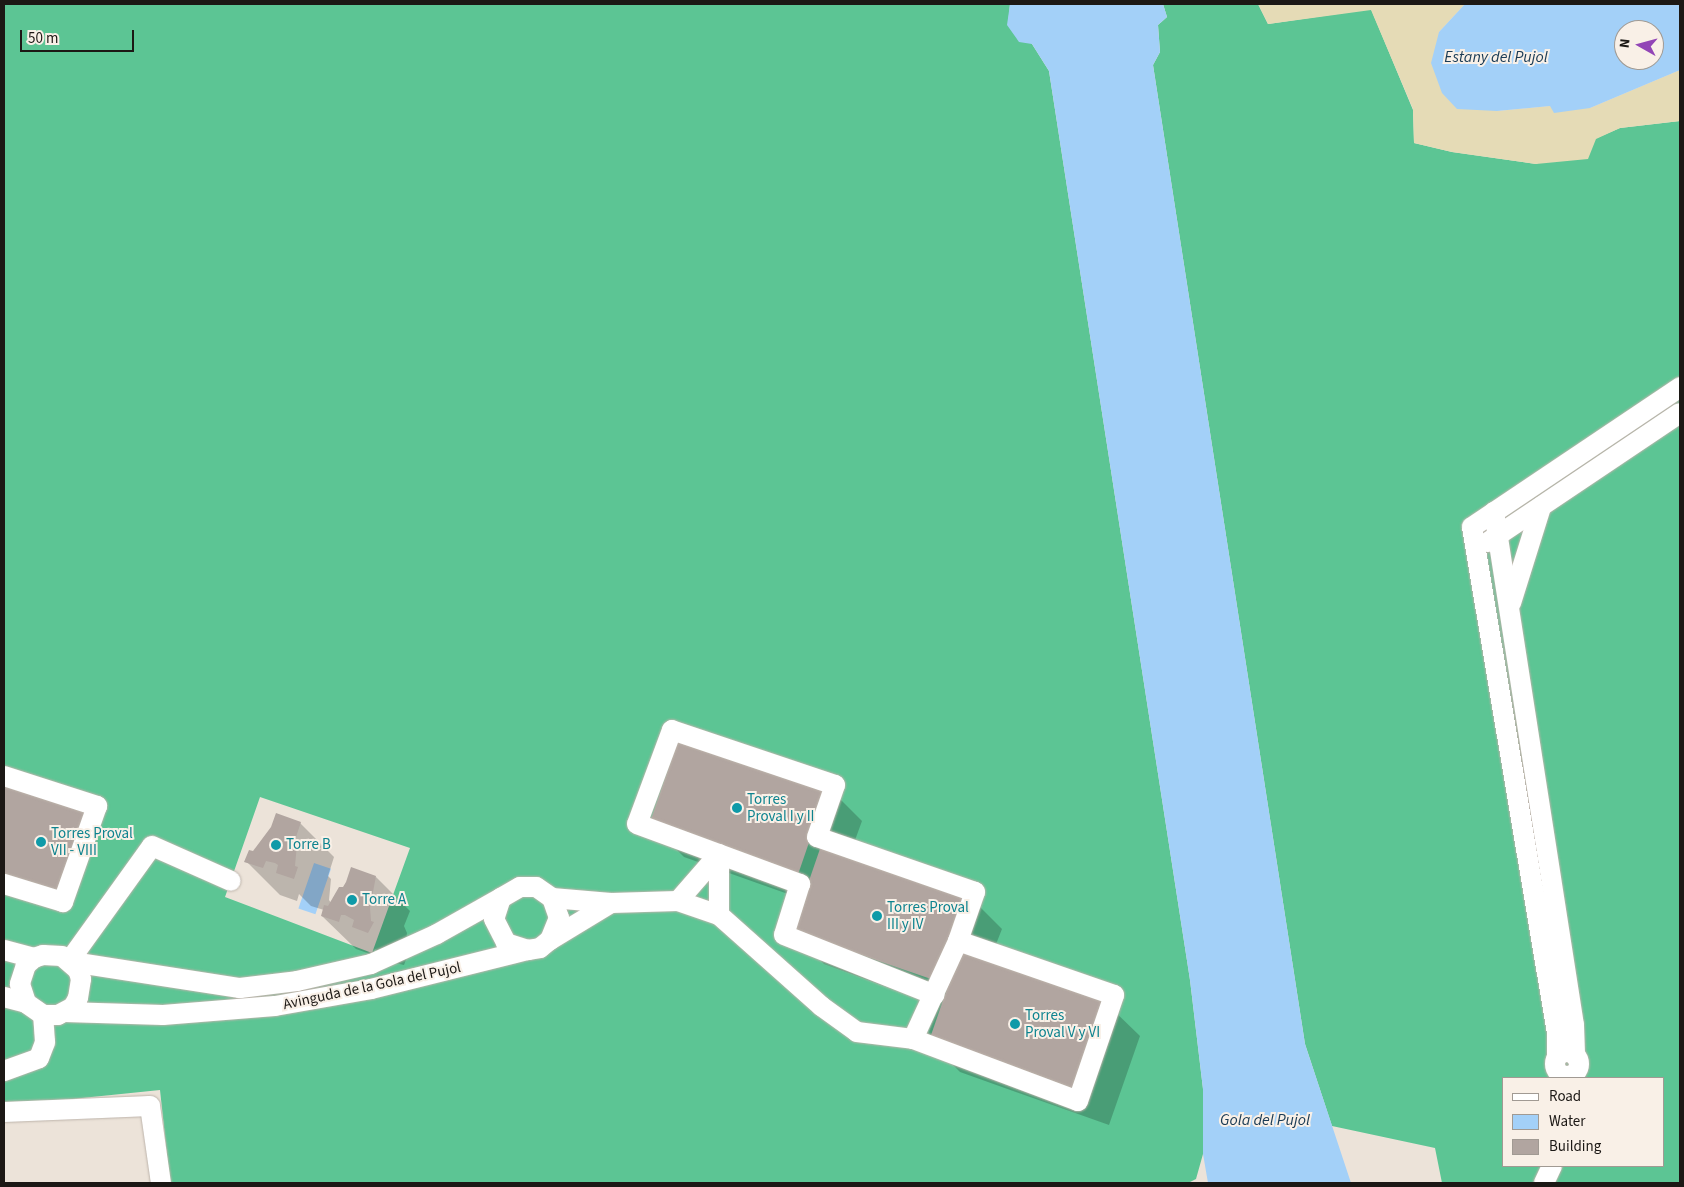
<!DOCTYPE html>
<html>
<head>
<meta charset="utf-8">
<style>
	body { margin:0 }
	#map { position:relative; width:1684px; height:1187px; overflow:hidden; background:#ece3d9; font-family:"Source Sans 3",sans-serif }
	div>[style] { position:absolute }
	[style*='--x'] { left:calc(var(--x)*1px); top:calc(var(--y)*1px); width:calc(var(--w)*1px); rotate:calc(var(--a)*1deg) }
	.forest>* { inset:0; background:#5cc594 }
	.sand>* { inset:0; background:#e5dbb6 }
	.water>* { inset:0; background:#a3d0f8; transform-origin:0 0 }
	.shadow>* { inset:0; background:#0003 }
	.building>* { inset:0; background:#b1a5a0; transform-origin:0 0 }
	.roads { filter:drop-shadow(0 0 1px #bdb4ab) drop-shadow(0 0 1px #bdb4ab) }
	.minor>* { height:20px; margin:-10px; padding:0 10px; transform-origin:10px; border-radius:10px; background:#fff }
	.minor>.ring { margin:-10px; padding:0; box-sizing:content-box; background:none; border:20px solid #fff; border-radius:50% }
	.dots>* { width:14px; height:14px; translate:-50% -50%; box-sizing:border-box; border:2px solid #f9f0e7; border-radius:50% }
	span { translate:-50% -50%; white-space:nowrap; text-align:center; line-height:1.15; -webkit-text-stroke:4px #f9f0e7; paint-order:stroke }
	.culture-label { font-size:15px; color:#0d838f }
	.left { translate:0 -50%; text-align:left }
	.street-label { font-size:15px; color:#1c1815 }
	.water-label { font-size:16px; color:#1a3b55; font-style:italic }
	.frame { position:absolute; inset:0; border:5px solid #1c1815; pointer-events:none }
	.legend { position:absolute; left:1502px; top:1077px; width:162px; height:90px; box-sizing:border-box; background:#f9f0e7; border:1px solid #a19a93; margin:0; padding:6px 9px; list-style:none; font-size:15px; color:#1c1815 }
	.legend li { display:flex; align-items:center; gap:10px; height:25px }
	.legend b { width:25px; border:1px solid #a19a93 }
	.north { position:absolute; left:1614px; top:20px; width:50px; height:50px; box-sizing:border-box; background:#f9f0e7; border:1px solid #a19a93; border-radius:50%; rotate:277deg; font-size:14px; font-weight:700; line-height:20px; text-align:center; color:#1c1815 }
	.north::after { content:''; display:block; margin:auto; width:18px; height:22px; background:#9245b6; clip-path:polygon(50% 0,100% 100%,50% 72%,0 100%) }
	.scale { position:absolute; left:20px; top:30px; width:114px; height:22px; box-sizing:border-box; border:2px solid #1c1815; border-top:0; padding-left:6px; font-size:15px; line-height:18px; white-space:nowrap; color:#1c1815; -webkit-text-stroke:4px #f9f0e7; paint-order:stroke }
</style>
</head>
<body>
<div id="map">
	<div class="forest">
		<i style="clip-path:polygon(evenodd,4px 4px,1010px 4px,1008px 25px,1032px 44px,1049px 71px,1190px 980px,1203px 1089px,1203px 1154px,1196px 1179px,1188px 1183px,170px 1183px,160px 1090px,4px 1106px,4px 875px,60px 894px,4px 781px,4px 4px,260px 797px,410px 848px,372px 953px,225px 897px,260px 797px)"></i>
		<i style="clip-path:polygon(evenodd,1163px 4px,1258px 4px,1268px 24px,1371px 9px,1413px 110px,1414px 143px,1452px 152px,1536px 164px,1620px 128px,1680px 121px,1680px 1183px,1442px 1183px,1435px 1148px,1332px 1126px,1305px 1044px,1153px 65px,1160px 52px,1158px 25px,1167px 17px,1163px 4px,1503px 1078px,1663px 1078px,1663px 1166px,1503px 1166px,1503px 1078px)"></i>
	</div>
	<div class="sand">
		<i style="clip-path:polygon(1258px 4px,1465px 4px,1439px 32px,1497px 111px,1550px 106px,1590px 108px,1680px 70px,1680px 121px,1620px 128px,1596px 139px,1588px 159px,1536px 164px,1452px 152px,1414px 143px,1413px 109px,1371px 10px,1268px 24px)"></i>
	</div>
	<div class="water">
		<i style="clip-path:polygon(1010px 4px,1163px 4px,1167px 17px,1158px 25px,1160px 52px,1153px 65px,1305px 1044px,1351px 1183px,1208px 1183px,1203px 1154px,1203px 1089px,1190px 980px,1049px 71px,1032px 44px,1019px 42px,1007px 25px)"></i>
		<i style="clip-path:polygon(evenodd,1465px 4px,1680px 4px,1680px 70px,1590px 108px,1554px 113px,1550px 106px,1497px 111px,1457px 109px,1442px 93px,1431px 63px,1439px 32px,1465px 4px,1624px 30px,1654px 30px,1654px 60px,1624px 60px,1624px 30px)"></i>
		<i style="left:314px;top:863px;width:18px;height:48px;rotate:19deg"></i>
	</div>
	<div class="shadow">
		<i style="clip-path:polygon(4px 782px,101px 822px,4px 882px)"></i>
		<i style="clip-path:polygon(828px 787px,862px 821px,850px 854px,968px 895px,1002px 929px,989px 962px,1106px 1003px,1140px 1036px,1109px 1125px,960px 1072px,926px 1038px,939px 1006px,824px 964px,790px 930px,802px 899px,684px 857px,650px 823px)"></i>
		<i style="clip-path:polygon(300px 823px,334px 857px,328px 876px,331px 879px,329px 900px,331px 903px,376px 877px,410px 911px,404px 926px,407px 933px,404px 954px,407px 957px,404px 965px,387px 961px,375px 949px,373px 955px,356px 949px,322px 916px,324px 910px,311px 906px,299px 894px,297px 901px,280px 895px,246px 861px,253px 853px)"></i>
	</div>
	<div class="building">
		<i style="left:680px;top:735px;width:157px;height:93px;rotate:19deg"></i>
		<i style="clip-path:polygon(4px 781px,90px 809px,60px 894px,4px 875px)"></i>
		<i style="clip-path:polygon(276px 813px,301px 822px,294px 843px,297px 844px,295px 866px,298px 867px,294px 879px,276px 873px,278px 865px,275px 863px,266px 861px,263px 868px,244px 862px,249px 850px,253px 851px,271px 827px)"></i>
		<i style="left:822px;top:843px;width:155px;height:93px;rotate:19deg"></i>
		<i style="clip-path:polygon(351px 867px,376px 876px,370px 908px,371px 921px,374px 922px,368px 933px,352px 927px,354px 920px,345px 915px,341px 915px,339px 922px,321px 916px,324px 905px,328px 906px,339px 887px,343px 887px,346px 882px)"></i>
		<i style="left:960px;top:951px;width:155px;height:95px;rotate:19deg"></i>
	</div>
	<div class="roads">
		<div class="minor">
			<i style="--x:1494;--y:512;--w:519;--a:81.14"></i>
			<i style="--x:1574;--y:1025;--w:31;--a:88"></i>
			<i style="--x:1488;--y:542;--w:231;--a:-33.9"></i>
			<i style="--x:1511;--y:603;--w:101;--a:-72.6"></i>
			<i style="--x:4;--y:776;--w:98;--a:17.9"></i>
			<i style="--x:97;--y:806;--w:102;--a:109.5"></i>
			<i style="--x:63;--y:902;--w:62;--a:-163"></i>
			<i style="--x:719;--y:854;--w:61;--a:90"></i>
			<i style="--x:552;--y:898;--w:59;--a:4.8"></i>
			<i style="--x:611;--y:903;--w:67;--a:-1.7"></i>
			<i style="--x:678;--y:901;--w:43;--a:18.9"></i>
			<i style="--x:719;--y:915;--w:137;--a:41.7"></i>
			<i style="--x:821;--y:1006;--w:44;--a:35.8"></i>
			<i style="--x:857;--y:1032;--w:56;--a:7.1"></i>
			<i style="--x:913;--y:1039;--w:176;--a:20.6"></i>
			<i style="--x:1078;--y:1101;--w:112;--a:-71.2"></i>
			<i style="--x:1114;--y:995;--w:165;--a:-160.9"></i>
			<i style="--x:958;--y:941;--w:52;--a:-70.9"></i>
			<i style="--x:975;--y:892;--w:167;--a:-160.8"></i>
			<i style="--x:817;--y:837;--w:55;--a:-70.9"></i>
			<i style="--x:835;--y:785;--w:172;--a:-161.4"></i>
			<i style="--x:672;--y:730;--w:100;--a:110.4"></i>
			<i style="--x:637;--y:824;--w:174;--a:20.2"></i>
			<i style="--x:800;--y:884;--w:53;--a:107.4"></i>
			<i style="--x:784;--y:935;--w:162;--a:21.7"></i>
			<i style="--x:678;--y:901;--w:62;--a:-48.9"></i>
			<i style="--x:550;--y:940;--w:71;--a:-31.2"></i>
			<i style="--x:4;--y:950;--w:31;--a:15"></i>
			<i style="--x:70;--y:960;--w:140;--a:-54.3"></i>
			<i style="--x:152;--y:846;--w:86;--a:23.9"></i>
			<i style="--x:72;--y:962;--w:170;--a:8.8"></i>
			<i style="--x:240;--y:988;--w:57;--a:-7"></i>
			<i style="--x:297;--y:981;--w:76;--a:-12.9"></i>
			<i style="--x:371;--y:964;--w:72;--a:-24.4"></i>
			<i style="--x:437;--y:934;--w:73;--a:-29.4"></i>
			<i style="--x:4;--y:997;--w:23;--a:15"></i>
			<i style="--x:26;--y:1003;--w:21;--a:35"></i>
			<i style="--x:43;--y:1015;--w:15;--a:0"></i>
			<i style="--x:58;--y:1015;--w:17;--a:-28"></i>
			<i style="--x:73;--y:1007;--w:10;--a:-61"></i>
			<i style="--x:78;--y:998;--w:19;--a:-81"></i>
			<i style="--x:81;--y:979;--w:9;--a:-108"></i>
			<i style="--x:78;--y:970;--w:21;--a:-139"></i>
			<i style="--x:62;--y:956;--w:19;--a:-177"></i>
			<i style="--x:43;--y:955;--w:9;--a:162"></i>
			<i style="--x:34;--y:958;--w:11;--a:139"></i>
			<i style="--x:26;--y:965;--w:20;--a:108"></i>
			<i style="--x:20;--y:984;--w:20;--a:72"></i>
			<i style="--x:65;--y:1012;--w:98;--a:1.8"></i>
			<i style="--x:163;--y:1015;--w:112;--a:-4.6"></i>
			<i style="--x:275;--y:1006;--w:97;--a:-10"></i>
			<i style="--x:371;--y:989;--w:162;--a:-14"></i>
			<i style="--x:528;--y:950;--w:12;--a:-9"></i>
			<i style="--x:540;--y:948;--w:13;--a:-39"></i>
			<i style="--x:550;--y:940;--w:24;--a:-68"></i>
			<i style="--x:559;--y:918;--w:21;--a:-109"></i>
			<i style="--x:552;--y:898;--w:19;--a:-145"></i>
			<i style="--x:536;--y:887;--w:16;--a:180"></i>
			<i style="--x:520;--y:887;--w:22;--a:150"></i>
			<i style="--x:501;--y:898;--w:22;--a:108"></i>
			<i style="--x:494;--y:919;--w:27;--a:63"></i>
			<i style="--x:506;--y:943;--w:23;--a:18"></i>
			<i style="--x:913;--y:1039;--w:108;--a:-65.3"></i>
			<i class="ring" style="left:1555px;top:1052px;width:4px;height:4px"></i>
			<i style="--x:1557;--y:1057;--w:24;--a:-90"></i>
			<i style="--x:1557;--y:1033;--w:513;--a:-99.54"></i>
			<i style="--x:1472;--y:527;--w:251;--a:-33.9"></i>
			<i style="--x:4;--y:1071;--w:37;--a:-20"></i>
			<i style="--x:39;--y:1058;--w:17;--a:-69"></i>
			<i style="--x:45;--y:1042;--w:27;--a:-94"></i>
			<i style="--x:4;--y:1112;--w:146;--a:-2.4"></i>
			<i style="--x:150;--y:1106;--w:78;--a:81.9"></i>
			<i style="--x:1544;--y:1183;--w:19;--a:-65"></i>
		</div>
	</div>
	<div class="dots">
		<i style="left:737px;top:808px;background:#0f9aa8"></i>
		<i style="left:41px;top:842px;background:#0f9aa8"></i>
		<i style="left:276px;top:845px;background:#0f9aa8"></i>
		<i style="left:352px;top:900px;background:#0f9aa8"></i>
		<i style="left:877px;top:916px;background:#0f9aa8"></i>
		<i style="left:1015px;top:1024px;background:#0f9aa8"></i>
	</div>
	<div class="culture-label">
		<span class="left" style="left:747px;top:808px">Torres<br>Proval I y II</span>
		<span class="left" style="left:51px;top:842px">Torres Proval<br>VII - VIII</span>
		<span class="left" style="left:286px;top:845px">Torre B</span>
		<span class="left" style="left:362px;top:900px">Torre A</span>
		<span class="left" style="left:887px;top:916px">Torres Proval<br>III y IV</span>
		<span class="left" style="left:1025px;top:1024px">Torres<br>Proval V y VI</span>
	</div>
	<div class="street-label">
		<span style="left:372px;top:986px;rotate:-12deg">Avinguda de la Gola del Pujol</span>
	</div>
	<div class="water-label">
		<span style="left:1496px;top:57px">Estany del Pujol</span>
		<span style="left:1265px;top:1120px">Gola del Pujol</span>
	</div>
	<div class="frame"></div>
	<ul class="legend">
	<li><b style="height:6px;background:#fff"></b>Road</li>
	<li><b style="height:14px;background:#a3d0f8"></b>Water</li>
	<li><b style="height:14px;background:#b1a5a0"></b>Building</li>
	</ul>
	<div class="north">N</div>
	<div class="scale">50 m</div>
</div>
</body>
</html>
